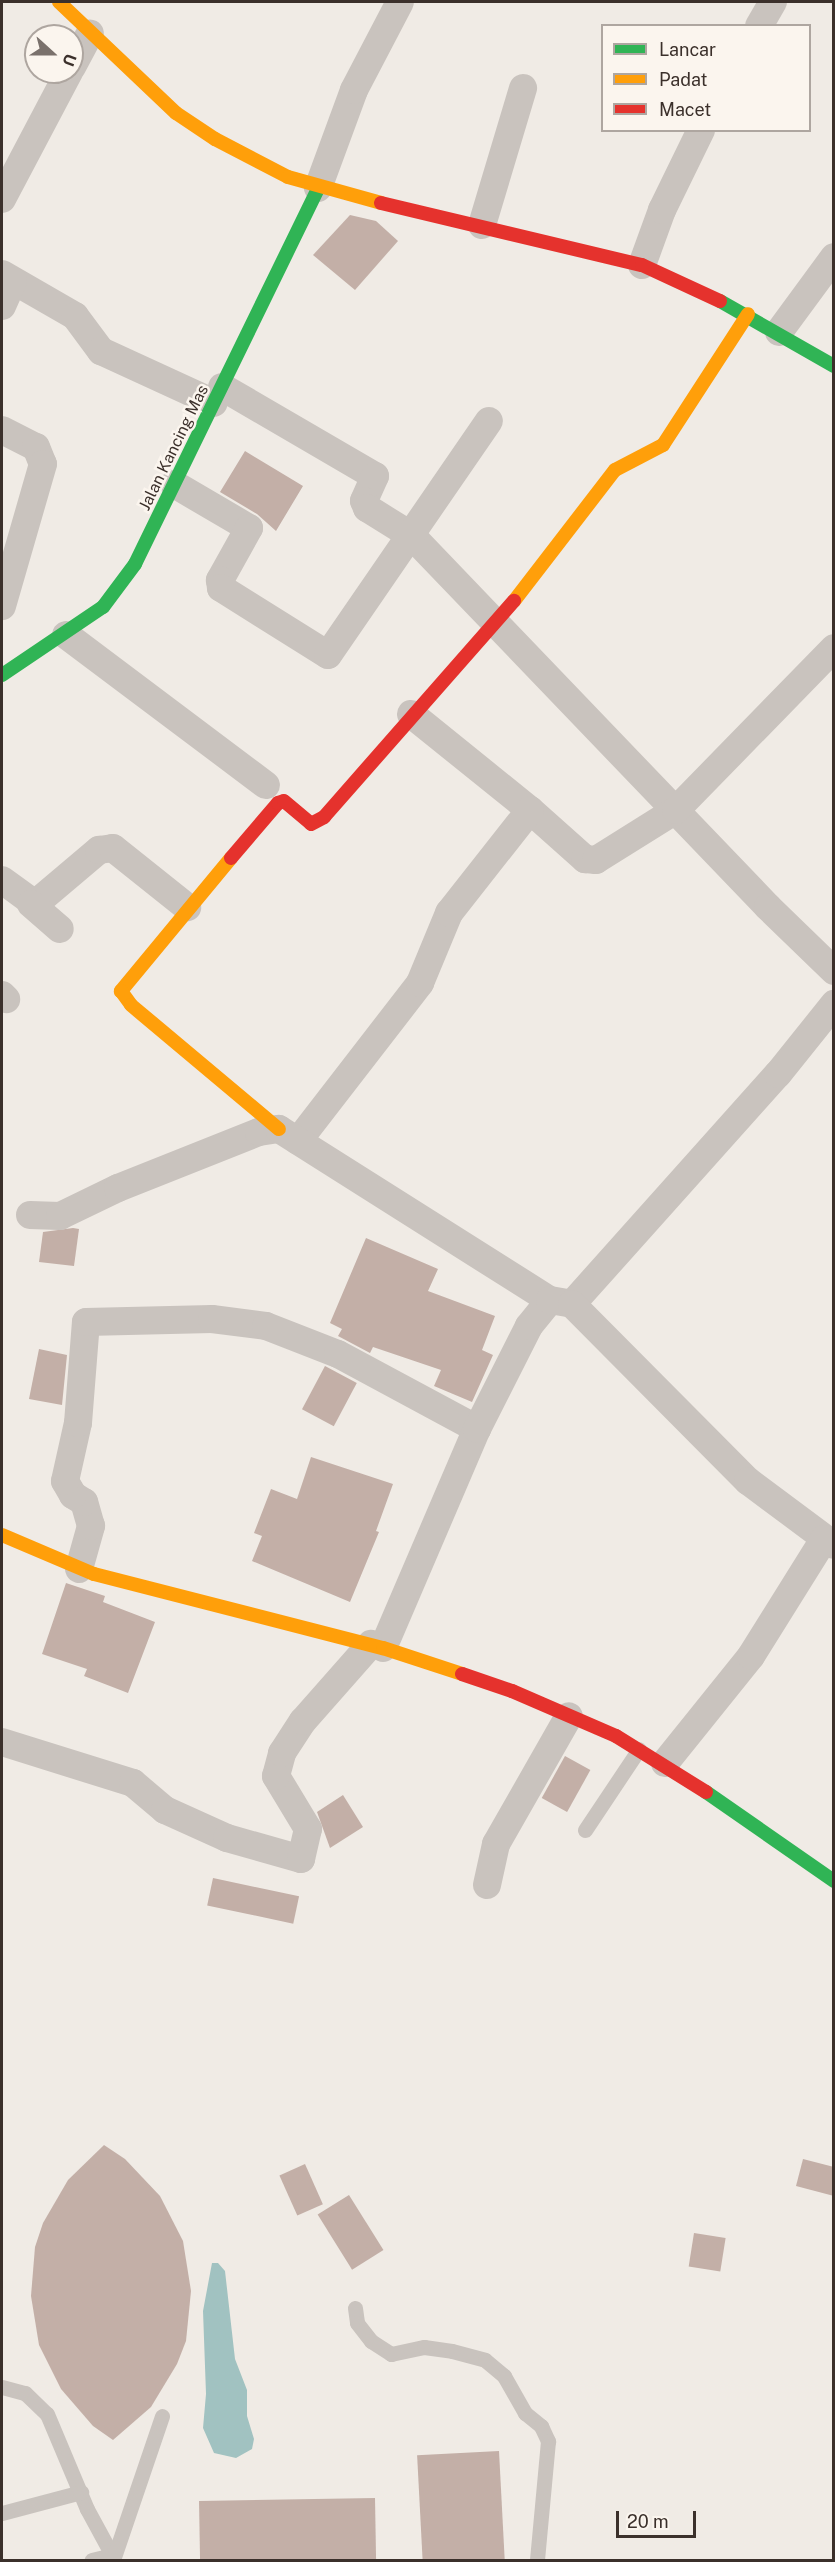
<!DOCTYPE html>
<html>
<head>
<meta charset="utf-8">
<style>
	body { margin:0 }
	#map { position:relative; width:835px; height:2562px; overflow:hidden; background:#f0ebe5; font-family:"Public Sans",sans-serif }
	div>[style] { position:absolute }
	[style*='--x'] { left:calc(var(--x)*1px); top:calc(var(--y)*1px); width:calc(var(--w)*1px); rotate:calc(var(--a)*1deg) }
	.water>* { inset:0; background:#a1c2c1 }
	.building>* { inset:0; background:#c3afa7; transform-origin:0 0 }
	.lane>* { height:15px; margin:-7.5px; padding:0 7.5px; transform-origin:7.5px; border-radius:7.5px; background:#c9c3be }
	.street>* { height:28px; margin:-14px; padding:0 14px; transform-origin:14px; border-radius:14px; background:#c9c3be }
	.fast>* { height:14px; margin:-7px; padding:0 7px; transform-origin:7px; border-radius:7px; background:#30b455 }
	.slow>* { height:14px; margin:-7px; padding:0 7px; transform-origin:7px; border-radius:7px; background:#ff9f0a }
	.jam>* { height:14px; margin:-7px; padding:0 7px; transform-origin:7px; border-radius:7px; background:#e5322d }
	span { translate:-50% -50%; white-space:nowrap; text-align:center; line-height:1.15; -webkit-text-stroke:5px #fbf5ee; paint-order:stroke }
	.street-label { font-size:16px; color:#3b302b }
	.frame { position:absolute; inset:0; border:3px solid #3b302b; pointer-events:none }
	.legend { position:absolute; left:601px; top:24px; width:210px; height:108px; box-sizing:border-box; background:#fbf5ee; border:2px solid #aea6a0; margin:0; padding:8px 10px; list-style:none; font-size:18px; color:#3b302b }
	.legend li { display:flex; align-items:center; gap:12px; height:30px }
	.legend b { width:30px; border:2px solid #aea6a0 }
	.north { position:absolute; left:24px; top:24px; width:60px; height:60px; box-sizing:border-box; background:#fbf5ee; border:2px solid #aea6a0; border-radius:50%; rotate:111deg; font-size:16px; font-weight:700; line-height:24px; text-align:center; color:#3b302b }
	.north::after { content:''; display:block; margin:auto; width:21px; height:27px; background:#7a716c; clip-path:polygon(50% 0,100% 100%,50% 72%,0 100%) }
	.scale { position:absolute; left:616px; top:2511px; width:80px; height:27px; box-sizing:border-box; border:3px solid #3b302b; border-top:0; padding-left:8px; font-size:18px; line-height:21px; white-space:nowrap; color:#3b302b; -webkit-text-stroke:4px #fbf5ee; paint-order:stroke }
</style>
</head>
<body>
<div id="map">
	<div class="water">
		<i style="clip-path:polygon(212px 2263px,218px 2263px,225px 2271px,235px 2359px,247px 2390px,247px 2416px,254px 2439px,252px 2449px,236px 2458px,214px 2453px,203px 2428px,206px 2394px,203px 2311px)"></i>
	</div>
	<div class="building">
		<i style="clip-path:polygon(350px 215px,376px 221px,398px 241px,355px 290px,313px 255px)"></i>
		<i style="clip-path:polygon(245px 451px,303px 486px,276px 531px,257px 514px,220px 492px)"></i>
		<i style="clip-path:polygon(73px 1228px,79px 1229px,74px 1266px,39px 1262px,43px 1232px)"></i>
		<i style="clip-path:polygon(366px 1238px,438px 1269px,428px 1291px,495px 1316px,482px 1350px,493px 1355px,472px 1402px,434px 1386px,441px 1370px,373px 1347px,370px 1353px,338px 1336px,342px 1329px,330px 1323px)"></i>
		<i style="clip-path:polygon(39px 1349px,67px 1355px,62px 1405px,29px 1399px)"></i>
		<i style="left:325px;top:1366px;width:36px;height:49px;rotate:28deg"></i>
		<i style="clip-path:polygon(311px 1457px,393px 1484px,376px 1531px,379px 1532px,350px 1602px,252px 1561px,262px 1536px,254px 1533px,271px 1489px,297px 1499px)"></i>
		<i style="clip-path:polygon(66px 1583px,105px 1596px,103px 1602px,155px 1622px,128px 1693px,84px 1676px,87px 1669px,42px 1654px)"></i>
		<i style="left:565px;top:1756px;width:29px;height:48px;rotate:29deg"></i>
		<i style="clip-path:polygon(343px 1795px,363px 1827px,330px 1848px,317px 1812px)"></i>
		<i style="left:213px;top:1878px;width:88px;height:28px;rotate:12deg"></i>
		<i style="clip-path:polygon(104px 2145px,125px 2159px,160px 2196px,183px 2241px,191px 2291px,186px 2341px,177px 2364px,151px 2407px,113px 2440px,93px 2426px,61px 2389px,39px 2345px,31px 2296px,35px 2247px,43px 2223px,68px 2180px)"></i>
		<i style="clip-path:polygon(803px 2159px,834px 2167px,834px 2196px,796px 2186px)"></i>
		<i style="left:305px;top:2164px;width:44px;height:28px;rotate:66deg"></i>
		<i style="left:349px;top:2195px;width:65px;height:37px;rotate:58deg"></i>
		<i style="left:694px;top:2233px;width:32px;height:34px;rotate:9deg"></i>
		<i style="left:499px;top:2451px;width:109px;height:82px;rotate:87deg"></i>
		<i style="left:375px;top:2498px;width:62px;height:176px;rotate:89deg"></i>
	</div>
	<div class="lane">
		<i style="--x:585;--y:1830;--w:97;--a:-56.3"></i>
		<i style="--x:355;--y:2308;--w:15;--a:82"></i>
		<i style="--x:357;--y:2323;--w:23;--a:52"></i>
		<i style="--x:371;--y:2341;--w:24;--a:33"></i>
		<i style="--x:391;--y:2354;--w:34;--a:-12"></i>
		<i style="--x:424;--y:2347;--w:28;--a:8"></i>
		<i style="--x:452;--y:2351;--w:34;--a:15"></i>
		<i style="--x:485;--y:2360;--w:25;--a:40"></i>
		<i style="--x:504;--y:2376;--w:43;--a:60.4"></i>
		<i style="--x:525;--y:2413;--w:21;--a:39"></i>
		<i style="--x:541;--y:2426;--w:17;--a:65"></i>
		<i style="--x:548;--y:2441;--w:120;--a:95.3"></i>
		<i style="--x:2;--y:2387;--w:24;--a:15"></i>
		<i style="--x:25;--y:2393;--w:30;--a:44"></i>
		<i style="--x:47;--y:2414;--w:103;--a:67.2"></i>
		<i style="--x:87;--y:2509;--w:52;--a:61.5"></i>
		<i style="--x:112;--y:2555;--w:21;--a:166"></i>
		<i style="--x:2;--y:2513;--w:82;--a:-14.9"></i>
		<i style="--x:113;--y:2560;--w:152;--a:-71.2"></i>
	</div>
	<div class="street">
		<i style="--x:759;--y:26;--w:28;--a:-60"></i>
		<i style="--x:72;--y:67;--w:38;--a:-62"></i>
		<i style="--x:318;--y:188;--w:104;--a:-69.8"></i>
		<i style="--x:354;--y:90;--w:99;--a:-62.4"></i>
		<i style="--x:2;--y:199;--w:144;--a:-62.2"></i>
		<i style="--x:482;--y:225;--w:143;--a:-73.3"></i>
		<i style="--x:642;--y:265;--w:59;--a:-70"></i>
		<i style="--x:662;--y:210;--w:89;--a:-64"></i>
		<i style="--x:2;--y:274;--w:84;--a:29.9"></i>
		<i style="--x:75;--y:316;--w:44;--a:53.4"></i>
		<i style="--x:101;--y:351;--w:124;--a:24.7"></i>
		<i style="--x:2;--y:306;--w:27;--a:-66"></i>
		<i style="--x:779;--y:332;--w:93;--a:-53.7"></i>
		<i style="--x:222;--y:387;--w:177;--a:30.2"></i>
		<i style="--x:375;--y:476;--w:27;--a:114"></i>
		<i style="--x:364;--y:501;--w:8;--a:67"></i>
		<i style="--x:367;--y:508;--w:53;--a:31.9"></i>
		<i style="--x:412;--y:536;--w:514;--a:46.18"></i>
		<i style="--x:768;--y:907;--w:92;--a:44.1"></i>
		<i style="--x:2;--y:430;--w:38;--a:27"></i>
		<i style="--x:36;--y:447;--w:18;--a:68"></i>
		<i style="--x:43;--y:464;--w:148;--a:106.1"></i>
		<i style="--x:174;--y:484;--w:87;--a:30.4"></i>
		<i style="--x:249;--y:528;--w:60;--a:119.1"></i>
		<i style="--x:220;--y:580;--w:8;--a:83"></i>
		<i style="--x:221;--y:588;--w:126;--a:32.1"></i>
		<i style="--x:328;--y:655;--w:284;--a:-55.5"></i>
		<i style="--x:66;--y:635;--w:250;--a:36.9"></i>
		<i style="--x:411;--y:714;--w:153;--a:38.9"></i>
		<i style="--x:530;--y:810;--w:74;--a:41.7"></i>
		<i style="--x:585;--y:859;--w:11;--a:5"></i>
		<i style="--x:596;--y:860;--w:94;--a:-32"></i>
		<i style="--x:676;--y:810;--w:226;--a:-45.7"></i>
		<i style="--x:2;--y:880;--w:41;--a:36"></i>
		<i style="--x:35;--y:904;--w:84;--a:-40.2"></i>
		<i style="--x:99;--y:850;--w:14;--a:-8"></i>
		<i style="--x:113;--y:848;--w:95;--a:38.6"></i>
		<i style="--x:31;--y:904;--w:38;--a:41"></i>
		<i style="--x:2;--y:995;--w:6;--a:45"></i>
		<i style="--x:298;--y:1141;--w:200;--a:-52.3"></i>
		<i style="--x:420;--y:983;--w:76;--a:-67.5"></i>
		<i style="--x:449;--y:913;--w:131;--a:-51.8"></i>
		<i style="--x:30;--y:1215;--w:30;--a:2"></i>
		<i style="--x:60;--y:1216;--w:64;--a:-25.8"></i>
		<i style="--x:118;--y:1188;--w:152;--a:-21.7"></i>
		<i style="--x:259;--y:1132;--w:20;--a:-9"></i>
		<i style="--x:279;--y:1129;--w:320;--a:32.3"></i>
		<i style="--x:572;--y:1304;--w:309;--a:-48.2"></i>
		<i style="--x:778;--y:1074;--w:90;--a:-51.3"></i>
		<i style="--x:79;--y:1569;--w:45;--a:-74.4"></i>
		<i style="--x:91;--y:1526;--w:25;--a:-106"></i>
		<i style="--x:84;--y:1502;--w:13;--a:-148"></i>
		<i style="--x:73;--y:1495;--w:16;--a:-120"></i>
		<i style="--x:65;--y:1481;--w:59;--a:-77.4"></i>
		<i style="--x:78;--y:1423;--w:101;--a:-85.5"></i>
		<i style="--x:86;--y:1322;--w:126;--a:-1.4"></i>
		<i style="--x:212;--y:1319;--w:54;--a:7.4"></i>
		<i style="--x:266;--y:1326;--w:77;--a:21.3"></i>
		<i style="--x:338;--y:1354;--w:158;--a:28.3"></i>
		<i style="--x:383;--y:1648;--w:238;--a:-66.8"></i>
		<i style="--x:477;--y:1429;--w:115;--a:-63.2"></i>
		<i style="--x:529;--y:1326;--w:33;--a:-51"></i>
		<i style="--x:550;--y:1300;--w:22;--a:10"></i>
		<i style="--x:572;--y:1304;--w:250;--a:45.2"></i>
		<i style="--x:748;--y:1481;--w:107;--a:36.7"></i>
		<i style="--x:2;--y:1742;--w:137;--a:17.4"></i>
		<i style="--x:133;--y:1783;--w:42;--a:40.2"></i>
		<i style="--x:165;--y:1810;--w:68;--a:24.3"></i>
		<i style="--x:227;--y:1838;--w:77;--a:15.8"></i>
		<i style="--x:301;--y:1859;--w:31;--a:-77"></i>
		<i style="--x:308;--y:1829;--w:62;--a:-121.1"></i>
		<i style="--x:276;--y:1776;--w:24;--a:-75"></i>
		<i style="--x:282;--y:1753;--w:38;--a:-57"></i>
		<i style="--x:303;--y:1721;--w:103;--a:-48.6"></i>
		<i style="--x:665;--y:1763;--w:137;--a:-51.2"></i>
		<i style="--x:751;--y:1656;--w:138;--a:-58"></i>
		<i style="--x:487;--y:1885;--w:42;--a:-77.6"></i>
		<i style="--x:496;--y:1844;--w:147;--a:-60.3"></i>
	</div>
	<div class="fast">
		<i style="--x:720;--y:301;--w:131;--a:29.7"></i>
		<i style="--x:2;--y:675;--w:122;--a:-34"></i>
		<i style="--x:103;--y:607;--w:54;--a:-53.3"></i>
		<i style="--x:135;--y:564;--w:418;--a:-64"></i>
		<i style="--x:706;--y:1792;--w:156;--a:34.8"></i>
	</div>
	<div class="slow">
		<i style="--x:59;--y:2;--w:161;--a:43.5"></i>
		<i style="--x:176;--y:113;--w:47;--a:33.7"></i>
		<i style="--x:215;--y:139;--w:82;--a:27.5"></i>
		<i style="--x:288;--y:177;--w:97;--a:15.6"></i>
		<i style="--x:514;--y:601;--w:165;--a:-52.4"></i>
		<i style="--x:615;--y:470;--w:54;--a:-27.5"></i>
		<i style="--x:663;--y:445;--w:156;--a:-57"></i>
		<i style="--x:231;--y:858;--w:173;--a:129.6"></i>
		<i style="--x:121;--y:991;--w:17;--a:54"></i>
		<i style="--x:131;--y:1005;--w:193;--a:40"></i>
		<i style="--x:2;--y:1535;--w:100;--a:23"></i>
		<i style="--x:94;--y:1574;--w:298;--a:14.4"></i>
		<i style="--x:383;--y:1648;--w:83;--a:18.2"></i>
	</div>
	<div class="jam">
		<i style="--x:381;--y:203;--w:268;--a:13.4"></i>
		<i style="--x:642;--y:265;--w:86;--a:24.8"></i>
		<i style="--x:231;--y:858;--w:72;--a:-49.5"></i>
		<i style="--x:278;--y:803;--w:6;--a:-18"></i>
		<i style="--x:284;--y:801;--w:35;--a:40"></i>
		<i style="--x:311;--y:824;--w:15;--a:-28"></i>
		<i style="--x:324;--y:817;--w:288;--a:-48.7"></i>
		<i style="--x:462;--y:1674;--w:53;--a:18.8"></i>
		<i style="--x:512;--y:1691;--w:113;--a:23.4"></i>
		<i style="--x:616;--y:1736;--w:106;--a:31.9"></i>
	</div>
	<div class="street-label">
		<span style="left:174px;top:448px;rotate:-64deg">Jalan Kancing Mas</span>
	</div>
	<div class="frame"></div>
	<ul class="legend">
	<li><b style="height:8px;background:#30b455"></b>Lancar</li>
	<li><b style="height:8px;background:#ff9f0a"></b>Padat</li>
	<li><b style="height:8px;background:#e5322d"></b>Macet</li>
	</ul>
	<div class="north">U</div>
	<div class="scale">20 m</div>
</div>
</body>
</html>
